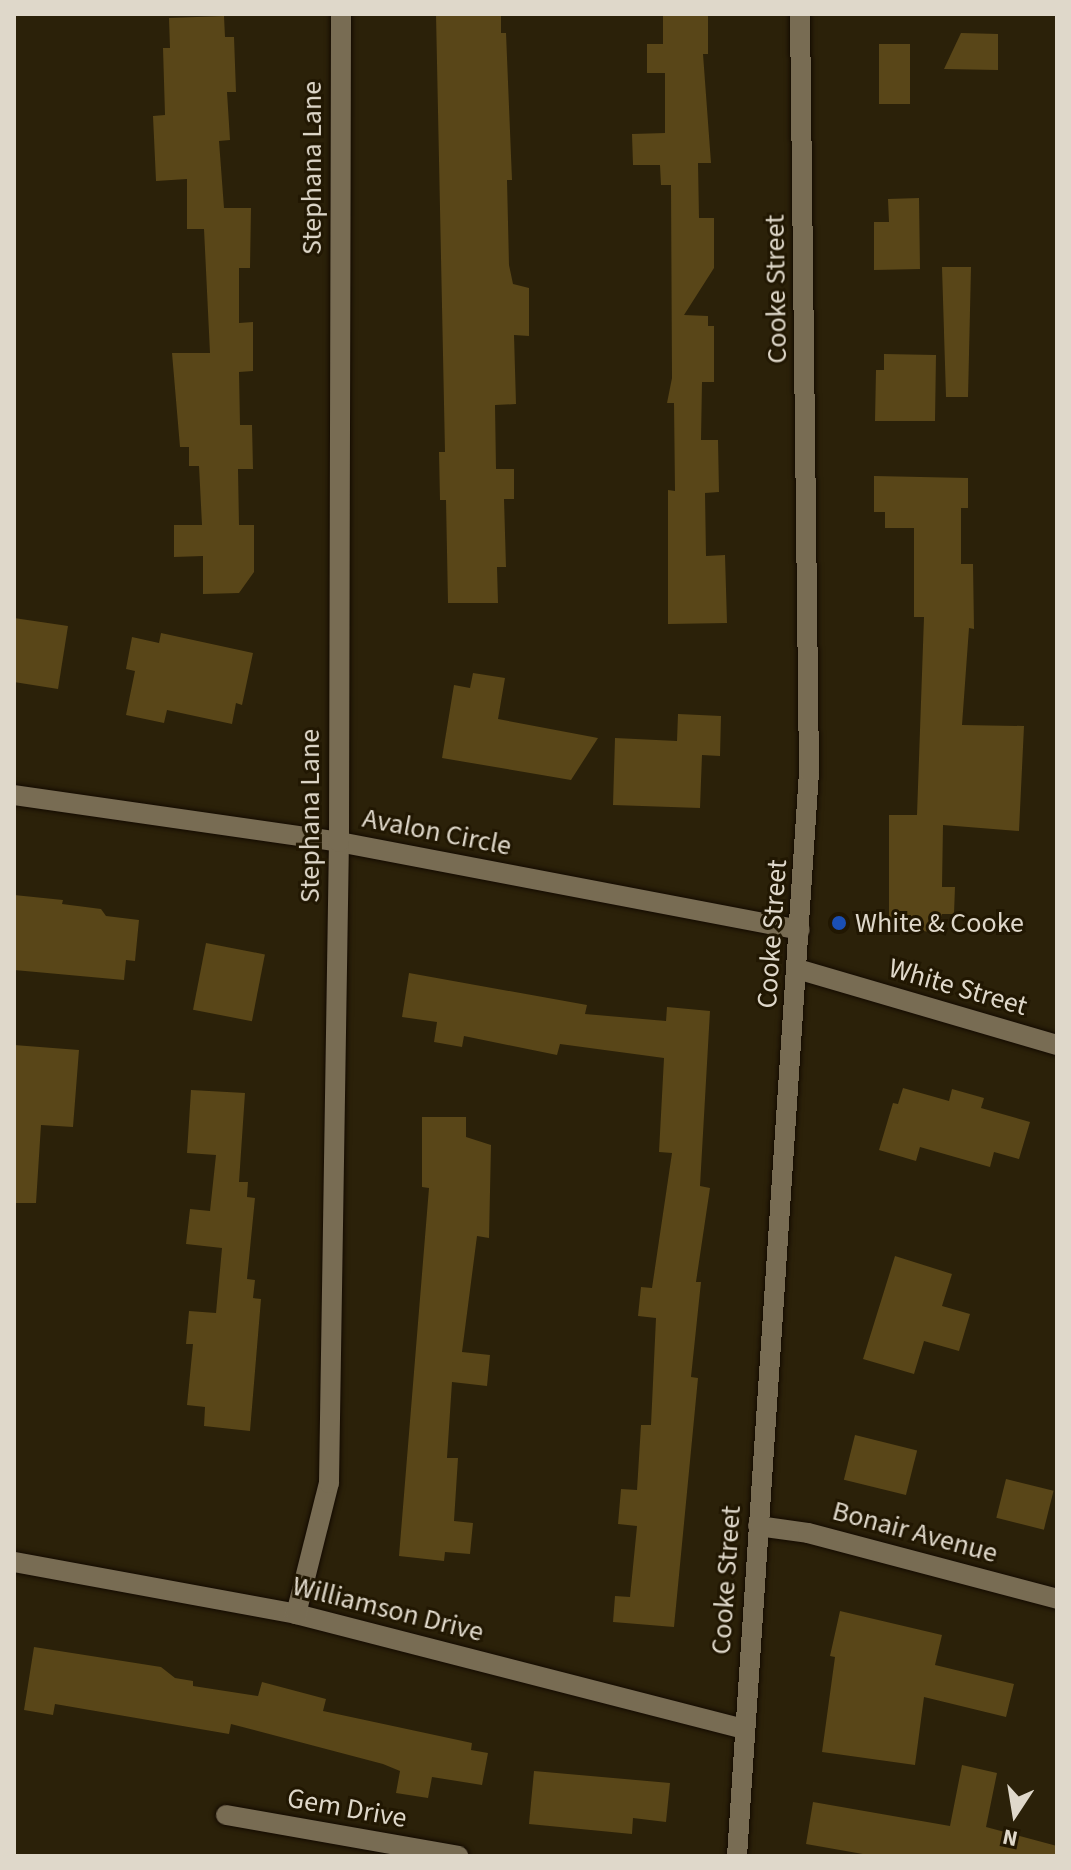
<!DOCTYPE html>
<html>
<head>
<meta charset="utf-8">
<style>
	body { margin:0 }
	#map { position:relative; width:1071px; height:1870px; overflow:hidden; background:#2b2109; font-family:"Source Sans 3",sans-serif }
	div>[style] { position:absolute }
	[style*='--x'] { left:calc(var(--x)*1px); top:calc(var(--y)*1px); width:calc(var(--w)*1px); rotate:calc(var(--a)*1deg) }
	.building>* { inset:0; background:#594618; transform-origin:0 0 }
	.roads { filter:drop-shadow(0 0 2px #130a00) drop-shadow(0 0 2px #130a00) }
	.street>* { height:20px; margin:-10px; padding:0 10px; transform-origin:10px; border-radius:10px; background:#786c53 }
	.secondary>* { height:20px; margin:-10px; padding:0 10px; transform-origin:10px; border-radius:10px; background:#786c53 }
	.dots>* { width:22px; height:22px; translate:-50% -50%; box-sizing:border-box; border:4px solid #211702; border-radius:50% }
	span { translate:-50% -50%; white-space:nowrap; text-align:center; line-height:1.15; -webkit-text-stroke:6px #211702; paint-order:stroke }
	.street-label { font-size:28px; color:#dfd8ca }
	.poi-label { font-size:28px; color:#dfd8ca }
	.left { translate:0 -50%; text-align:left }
	.frame { position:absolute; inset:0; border:16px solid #dfd8ca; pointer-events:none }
	.north { position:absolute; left:975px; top:1774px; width:80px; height:80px; -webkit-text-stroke:6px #211702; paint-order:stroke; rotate:192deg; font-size:22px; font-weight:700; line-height:32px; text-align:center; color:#dfd8ca }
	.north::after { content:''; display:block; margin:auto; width:28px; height:36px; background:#dfd8ca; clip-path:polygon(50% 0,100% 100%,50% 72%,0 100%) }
</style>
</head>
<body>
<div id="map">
	<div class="building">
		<i style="clip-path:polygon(436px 14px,501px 14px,501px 33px,506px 33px,512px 180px,507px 180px,509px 265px,513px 284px,529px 288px,529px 336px,514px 335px,516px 404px,495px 405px,496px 469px,514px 469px,514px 499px,504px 499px,506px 567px,497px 567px,498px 603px,448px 603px,446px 500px,440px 500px,439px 452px,445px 452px)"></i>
		<i style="clip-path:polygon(663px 14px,708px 14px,708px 54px,703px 54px,711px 163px,698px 163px,699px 218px,714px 218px,714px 268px,684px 315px,708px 316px,708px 326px,714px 326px,714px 382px,702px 382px,701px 440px,718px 440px,719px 492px,705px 493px,706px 556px,725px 555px,727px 623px,668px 624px,668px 490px,675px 491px,674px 403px,667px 403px,672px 378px,671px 185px,661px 185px,660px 165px,633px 165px,632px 134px,665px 133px,665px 73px,647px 73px,647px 44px,663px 44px)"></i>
		<i style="clip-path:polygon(224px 16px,225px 37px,234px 37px,236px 92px,227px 92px,230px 140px,219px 141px,224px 208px,251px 208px,250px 268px,239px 268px,239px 323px,253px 322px,253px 371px,239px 372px,240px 425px,252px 425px,253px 469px,238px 469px,239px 525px,254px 525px,254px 572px,239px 593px,203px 594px,203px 556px,174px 557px,174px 525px,202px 525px,199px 466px,189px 466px,189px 447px,180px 447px,172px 353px,210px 353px,204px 229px,187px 229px,187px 179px,156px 181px,153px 116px,165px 115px,163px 48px,170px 48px,169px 18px)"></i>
		<i style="clip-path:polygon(961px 33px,998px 34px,998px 70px,944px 69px)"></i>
		<i style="left:879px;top:44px;width:31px;height:60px"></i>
		<i style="clip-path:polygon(919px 198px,920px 269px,874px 270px,874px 222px,889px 222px,888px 199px)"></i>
		<i style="clip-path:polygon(942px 267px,971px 267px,968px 397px,946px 397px)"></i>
		<i style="clip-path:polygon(884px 354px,936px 355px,935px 421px,875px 421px,876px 370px,884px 370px)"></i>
		<i style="clip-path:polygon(874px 476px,968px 478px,968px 508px,961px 508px,961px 564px,973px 564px,974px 629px,969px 628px,962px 725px,1024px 726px,1019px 831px,943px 825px,942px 887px,955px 887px,954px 914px,942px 914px,942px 932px,889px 930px,889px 815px,917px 815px,924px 617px,914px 617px,914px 528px,885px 528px,885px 512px,874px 512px)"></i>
		<i style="clip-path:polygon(14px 618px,68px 626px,58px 689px,14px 682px)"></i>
		<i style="clip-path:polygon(161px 633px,253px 653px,242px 705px,236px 703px,232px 724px,167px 710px,164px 723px,126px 715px,135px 671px,126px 669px,132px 637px,159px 643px)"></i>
		<i style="clip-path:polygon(473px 673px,505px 678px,498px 719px,598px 738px,571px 780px,442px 758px,454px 685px,470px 688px)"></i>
		<i style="clip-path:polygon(678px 714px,721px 716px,720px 756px,702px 755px,700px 808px,613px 805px,615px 738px,677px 741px)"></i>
		<i style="clip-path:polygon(14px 895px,63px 900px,62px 904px,101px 909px,106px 916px,139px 920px,135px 961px,126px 960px,124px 980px,14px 970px)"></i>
		<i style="left:206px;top:943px;width:60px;height:68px;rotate:11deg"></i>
		<i style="clip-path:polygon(409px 973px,587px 1005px,585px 1014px,666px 1021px,667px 1007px,710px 1011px,700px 1186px,710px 1188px,696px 1282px,701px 1282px,691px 1377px,698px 1378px,674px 1627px,613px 1622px,615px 1596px,630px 1597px,637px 1526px,618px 1524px,621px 1489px,637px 1490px,641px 1425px,651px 1425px,656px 1318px,638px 1316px,641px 1287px,652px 1288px,672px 1153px,659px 1152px,664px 1058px,560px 1044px,557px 1055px,464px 1036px,462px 1047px,434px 1042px,437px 1022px,402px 1017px)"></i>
		<i style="clip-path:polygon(14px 1045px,79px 1050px,73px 1127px,41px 1125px,36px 1203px,14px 1203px)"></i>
		<i style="clip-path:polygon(903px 1088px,949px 1101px,952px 1089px,984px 1098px,981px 1108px,1030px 1122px,1019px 1159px,994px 1152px,990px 1167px,920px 1147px,916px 1161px,879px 1150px,893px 1103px,898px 1104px)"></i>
		<i style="clip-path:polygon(191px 1090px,245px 1093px,239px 1182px,248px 1182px,247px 1197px,255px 1198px,247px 1279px,255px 1280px,253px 1298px,261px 1299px,250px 1431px,204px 1426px,205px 1407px,187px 1405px,193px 1344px,186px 1344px,189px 1311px,216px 1313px,222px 1248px,186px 1244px,190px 1209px,210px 1211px,216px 1155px,187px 1153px)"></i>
		<i style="clip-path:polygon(422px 1117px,466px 1117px,466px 1137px,491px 1145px,489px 1238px,477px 1236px,462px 1352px,490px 1355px,487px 1386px,452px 1382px,447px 1458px,458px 1458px,454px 1521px,473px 1523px,470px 1554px,445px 1552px,444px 1561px,399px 1556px,429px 1188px,422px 1187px)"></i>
		<i style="clip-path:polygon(895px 1256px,952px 1274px,942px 1306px,970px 1314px,959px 1351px,924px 1341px,914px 1374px,863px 1359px)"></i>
		<i style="left:855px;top:1435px;width:64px;height:46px;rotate:14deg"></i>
		<i style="left:1006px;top:1479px;width:49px;height:40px;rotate:14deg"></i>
		<i style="clip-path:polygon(840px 1611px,942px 1635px,935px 1665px,1014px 1684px,1006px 1717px,924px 1697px,915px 1765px,822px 1752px,835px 1657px,830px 1656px)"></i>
		<i style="clip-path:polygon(34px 1647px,161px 1667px,175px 1678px,193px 1681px,193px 1686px,258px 1696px,262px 1682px,326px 1699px,323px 1711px,472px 1743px,471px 1750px,488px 1753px,482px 1785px,432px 1777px,428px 1798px,396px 1793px,400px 1771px,383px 1764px,231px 1724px,229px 1734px,55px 1704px,53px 1715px,24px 1710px)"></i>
		<i style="clip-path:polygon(962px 1765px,997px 1773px,986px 1827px,1057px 1846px,1057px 1856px,874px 1856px,806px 1844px,813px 1802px,950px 1826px)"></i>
		<i style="clip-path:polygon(534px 1771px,670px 1783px,666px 1822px,633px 1818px,632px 1834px,529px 1824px)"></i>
	</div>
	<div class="roads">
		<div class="street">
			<i style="--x:14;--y:795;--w:328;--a:8.2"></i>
			<i style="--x:339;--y:842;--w:469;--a:10.8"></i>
			<i style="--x:797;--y:969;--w:271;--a:16.3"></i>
			<i style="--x:758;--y:1526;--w:50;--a:8"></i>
			<i style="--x:808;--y:1533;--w:258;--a:14.8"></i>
			<i style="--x:14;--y:1562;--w:287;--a:10.4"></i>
			<i style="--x:296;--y:1614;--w:463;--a:14.4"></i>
			<i style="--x:296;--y:1614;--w:135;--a:-75.9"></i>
			<i style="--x:329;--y:1483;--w:641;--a:-89.11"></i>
			<i style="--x:339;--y:842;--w:828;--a:-89.86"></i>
			<i style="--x:226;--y:1815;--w:236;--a:10"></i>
		</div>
		<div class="secondary">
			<i style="--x:737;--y:1856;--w:1086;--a:-86.2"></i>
			<i style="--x:809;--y:772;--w:758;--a:-90.68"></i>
		</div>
	</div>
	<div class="dots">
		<i style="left:839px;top:923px;background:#1a4fb4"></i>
	</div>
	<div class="street-label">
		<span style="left:312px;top:168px;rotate:-90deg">Stephana Lane</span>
		<span style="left:776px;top:289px;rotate:-91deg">Cooke Street</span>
		<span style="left:310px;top:816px;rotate:-90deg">Stephana Lane</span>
		<span style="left:437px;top:832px;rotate:11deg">Avalon Circle</span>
		<span style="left:772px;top:934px;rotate:-86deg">Cooke Street</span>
		<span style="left:958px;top:987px;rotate:16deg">White Street</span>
		<span style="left:915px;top:1532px;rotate:15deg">Bonair Avenue</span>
		<span style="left:726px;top:1580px;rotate:-86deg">Cooke Street</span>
		<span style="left:388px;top:1609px;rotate:14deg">Williamson Drive</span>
		<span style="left:347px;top:1808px;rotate:10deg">Gem Drive</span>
	</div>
	<div class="poi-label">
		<span class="left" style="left:855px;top:923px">White &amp; Cooke</span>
	</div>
	<div class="frame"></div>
	<div class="north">N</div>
</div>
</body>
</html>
